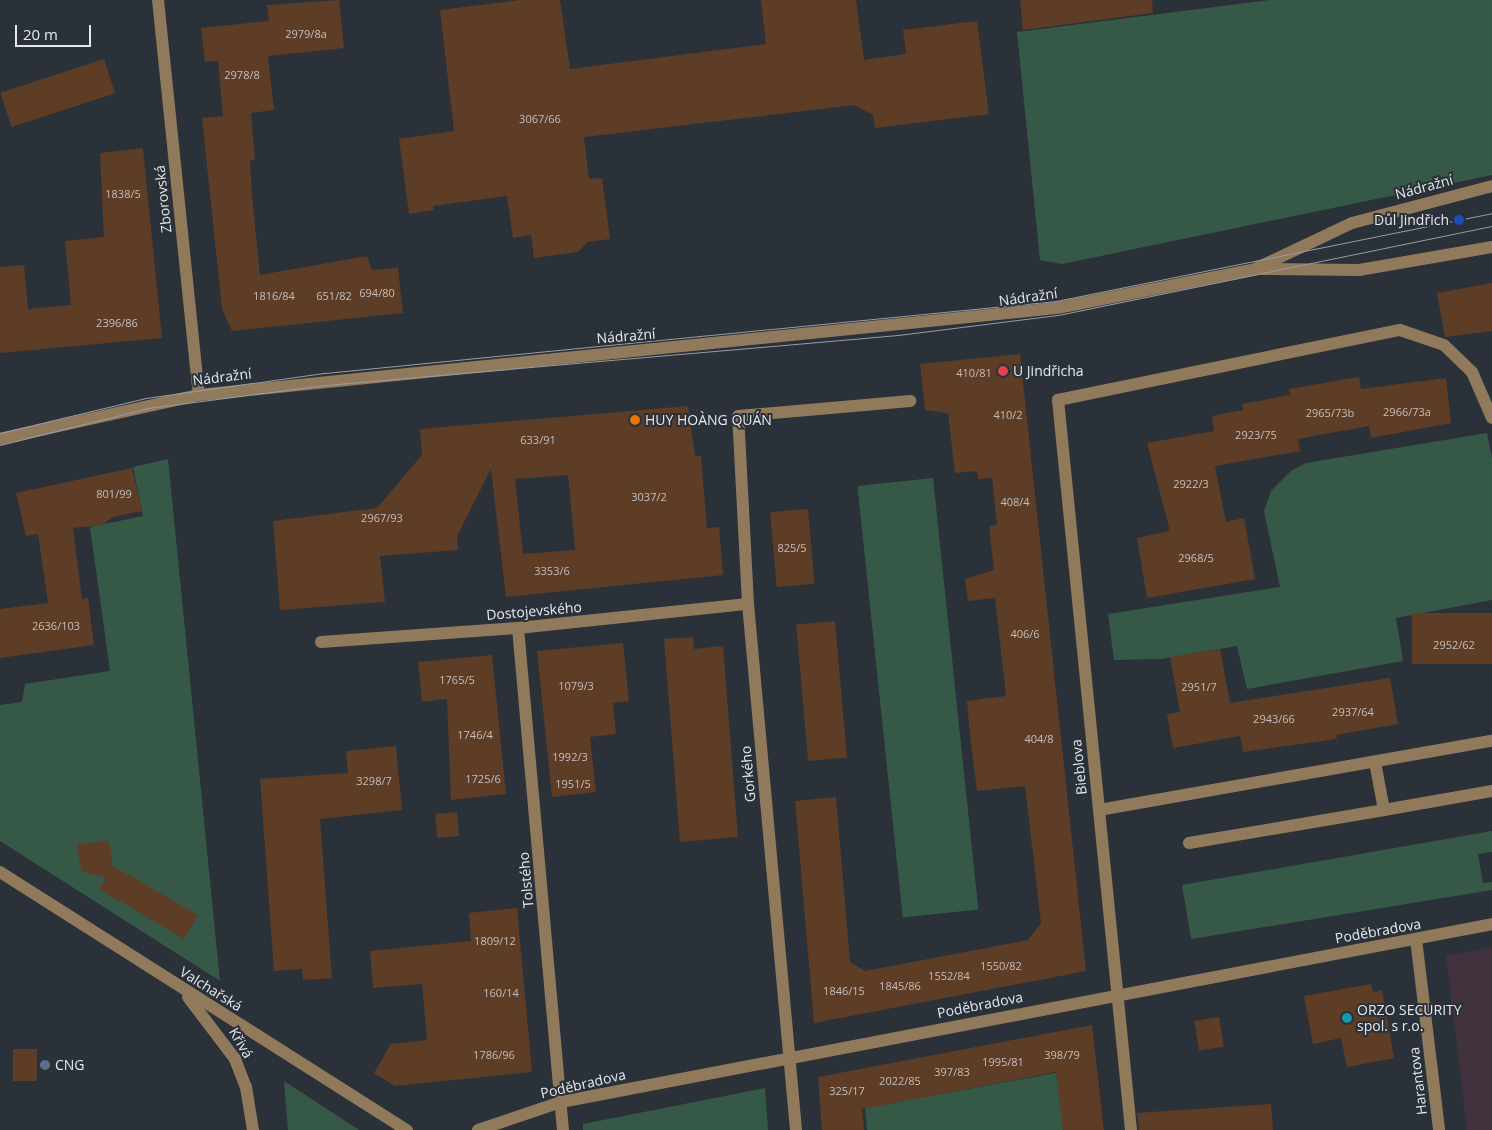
<!DOCTYPE html>
<html>
<head>
<meta charset="utf-8">
<style>
	body { margin:0 }
	#map { position:relative; width:1492px; height:1130px; overflow:hidden; background:#2a3139; font-family:"Open Sans",sans-serif }
	div>[style] { position:absolute }
	[style*='--x'] { left:calc(var(--x)*1px); top:calc(var(--y)*1px); width:calc(var(--w)*1px); rotate:calc(var(--a)*1deg) }
	.industrial>* { inset:0; background:#42323d }
	.green>* { inset:0; background:#365947; transform-origin:0 0 }
	.building>* { inset:0; background:#5e3d27; transform-origin:0 0 }
	.minor>* { height:12px; margin:-6px; padding:0 6px; transform-origin:6px; border-radius:6px; background:#917a5b }
	.tram>* { height:1px; margin:-0.5px; padding:0 0.5px; transform-origin:0.5px; border-radius:0.5px; background:#989da4 }
	.dots>* { width:14px; height:14px; translate:-50% -50%; box-sizing:border-box; border:2px solid #2a3139; border-radius:50% }
	span { translate:-50% -50%; white-space:nowrap; text-align:center; line-height:1.15; -webkit-text-stroke:4px #2a3139; paint-order:stroke }
	.number-label { font-size:11px; color:#c3bebd }
	.number-label span { -webkit-text-stroke-width:0 }
	.street-label { font-size:14px; color:#e5e9ef }
	.poi-label { font-size:14px; color:#e5e9ef }
	.right { translate:-100% -50%; text-align:right }
	.left { translate:0 -50%; text-align:left }
	.scale { position:absolute; left:15px; top:25px; width:76px; height:22px; box-sizing:border-box; border:2px solid #e5e9ef; border-top:0; padding-left:6px; font-size:15px; line-height:18px; white-space:nowrap; color:#e5e9ef; -webkit-text-stroke:4px #2a3139; paint-order:stroke }
</style>
</head>
<body>
<div id="map">
	<div class="industrial">
		<i style="clip-path:polygon(1492px 947px,1492px 1130px,1467px 1130px,1446px 956px)"></i>
	</div>
	<div class="green">
		<i style="clip-path:polygon(1270px 0,1492px 0,1492px 175px,1062px 264px,1040px 260px,1017px 32px)"></i>
		<i style="clip-path:polygon(1487px 433px,1492px 458px,1492px 600px,1396px 618px,1403px 661px,1247px 689px,1237px 646px,1161px 659px,1114px 660px,1108px 614px,1280px 587px,1264px 511px,1271px 491px,1291px 471px,1306px 463px)"></i>
		<i style="clip-path:polygon(168px 459px,220px 981px,0 841px,0 705px,22px 702px,25px 684px,110px 671px,90px 527px,143px 516px,133px 467px)"></i>
		<i style="left:933px;top:478px;width:434px;height:76px;rotate:84deg"></i>
		<i style="clip-path:polygon(1492px 831px,1492px 852px,1478px 854px,1483px 883px,1492px 882px,1492px 890px,1191px 939px,1182px 885px)"></i>
		<i style="clip-path:polygon(1055px 1073px,1059px 1078px,1065px 1130px,867px 1130px,865px 1108px)"></i>
		<i style="clip-path:polygon(284px 1081px,359px 1130px,288px 1130px)"></i>
		<i style="clip-path:polygon(765px 1088px,768px 1130px,583px 1130px,583px 1124px)"></i>
	</div>
	<div class="building">
		<i style="clip-path:polygon(339px 0,344px 48px,268px 56px,274px 110px,251px 113px,255px 160px,250px 160px,252px 195px,260px 275px,367px 256px,372px 270px,398px 268px,403px 313px,232px 331px,222px 309px,202px 118px,223px 116px,218px 61px,205px 62px,201px 28px,269px 21px,267px 5px)"></i>
		<i style="clip-path:polygon(520px 0,560px 0,570px 69px,766px 44px,761px 0,856px 0,864px 60px,906px 54px,903px 30px,977px 21px,989px 114px,875px 128px,873px 115px,854px 105px,584px 137px,589px 179px,602px 178px,610px 239px,587px 242px,578px 252px,534px 258px,531px 235px,513px 238px,507px 196px,433px 206px,434px 210px,409px 214px,399px 139px,454px 131px,440px 10px)"></i>
		<i style="clip-path:polygon(1020px 0,1152px 0,1153px 13px,1023px 30px)"></i>
		<i style="left:104px;top:59px;width:36px;height:109px;rotate:72deg"></i>
		<i style="clip-path:polygon(143px 148px,162px 338px,0 353px,0 267px,24px 265px,28px 309px,71px 305px,65px 241px,104px 237px,100px 153px)"></i>
		<i style="clip-path:polygon(1492px 283px,1492px 331px,1445px 337px,1437px 293px)"></i>
		<i style="clip-path:polygon(1020px 354px,1086px 971px,814px 1023px,795px 801px,836px 797px,850px 962px,865px 971px,1028px 940px,1041px 923px,1025px 786px,977px 791px,970px 735px,967px 701px,1006px 696px,995px 598px,968px 601px,965px 579px,994px 570px,989px 526px,997px 525px,992px 478px,978px 479px,977px 471px,955px 473px,948px 413px,925px 410px,920px 364px)"></i>
		<i style="clip-path:polygon(1359px 377px,1361px 389px,1446px 378px,1451px 423px,1371px 438px,1369px 426px,1336px 432px,1298px 439px,1300px 451px,1215px 466px,1226px 522px,1244px 518px,1255px 579px,1147px 598px,1137px 538px,1170px 531px,1147px 443px,1214px 431px,1212px 416px,1243px 410px,1242px 404px,1290px 395px,1289px 389px)"></i>
		<i style="clip-path:polygon(evenodd,688px 406px,695px 456px,701px 456px,707px 528px,719px 527px,723px 575px,506px 597px,491px 469px,457px 536px,458px 550px,380px 556px,385px 602px,280px 610px,273px 521px,377px 508px,422px 455px,420px 429px,688px 406px,568px 475px,575px 550px,523px 554px,515px 479px,568px 475px)"></i>
		<i style="clip-path:polygon(132px 468px,142px 511px,113px 517px,102px 525px,73px 528px,82px 599px,88px 598px,94px 645px,0 658px,0 609px,48px 603px,38px 534px,26px 536px,16px 493px)"></i>
		<i style="left:808px;top:509px;width:75px;height:38px;rotate:85deg"></i>
		<i style="left:1492px;top:613px;width:51px;height:80px;rotate:90deg"></i>
		<i style="left:835px;top:621px;width:137px;height:39px;rotate:85deg"></i>
		<i style="clip-path:polygon(693px 637px,694px 649px,723px 646px,738px 837px,680px 842px,664px 639px)"></i>
		<i style="clip-path:polygon(623px 643px,629px 701px,613px 703px,616px 734px,590px 737px,596px 792px,552px 797px,537px 651px)"></i>
		<i style="clip-path:polygon(1220px 649px,1230px 703px,1390px 678px,1398px 724px,1336px 735px,1337px 739px,1243px 752px,1240px 736px,1173px 748px,1167px 714px,1180px 712px,1170px 657px)"></i>
		<i style="clip-path:polygon(492px 655px,506px 794px,451px 800px,447px 699px,422px 702px,418px 662px)"></i>
		<i style="clip-path:polygon(396px 746px,402px 810px,320px 819px,332px 978px,303px 980px,302px 969px,274px 971px,260px 779px,348px 773px,346px 751px)"></i>
		<i style="left:457px;top:812px;width:24px;height:22px;rotate:85deg"></i>
		<i style="clip-path:polygon(109px 841px,113px 866px,198px 915px,184px 939px,99px 889px,106px 878px,81px 871px,77px 844px)"></i>
		<i style="clip-path:polygon(517px 908px,532px 1072px,395px 1086px,374px 1073px,391px 1044px,427px 1040px,422px 984px,373px 988px,370px 951px,471px 941px,469px 913px)"></i>
		<i style="clip-path:polygon(1371px 984px,1373px 992px,1382px 990px,1394px 1058px,1347px 1067px,1341px 1038px,1313px 1044px,1304px 996px)"></i>
		<i style="left:1219px;top:1017px;width:30px;height:25px;rotate:81deg"></i>
		<i style="clip-path:polygon(1092px 1025px,1104px 1130px,1063px 1130px,1056px 1072px,862px 1109px,864px 1130px,822px 1130px,818px 1077px)"></i>
		<i style="left:13px;top:1049px;width:24px;height:32px"></i>
		<i style="clip-path:polygon(1271px 1104px,1273px 1130px,1139px 1130px,1137px 1113px)"></i>
	</div>
	<div class="minor">
		<i style="--x:158;--y:0;--w:397;--a:84.1"></i>
		<i style="--x:1263;--y:269;--w:96;--a:0.6"></i>
		<i style="--x:1359;--y:270;--w:135;--a:-9.8"></i>
		<i style="--x:0;--y:439;--w:204;--a:-12.5"></i>
		<i style="--x:199;--y:395;--w:862;--a:-5.79"></i>
		<i style="--x:1057;--y:308;--w:202;--a:-11.1"></i>
		<i style="--x:1255;--y:269;--w:107;--a:-25.4"></i>
		<i style="--x:1352;--y:223;--w:145;--a:-14.8"></i>
		<i style="--x:518;--y:628;--w:504;--a:84.88"></i>
		<i style="--x:321;--y:642;--w:197;--a:-4.1"></i>
		<i style="--x:518;--y:628;--w:231;--a:-6"></i>
		<i style="--x:1375;--y:762;--w:49;--a:79.4"></i>
		<i style="--x:1384;--y:810;--w:110;--a:-10"></i>
		<i style="--x:1099;--y:810;--w:399;--a:-10"></i>
		<i style="--x:1189;--y:843;--w:198;--a:-9.6"></i>
		<i style="--x:0;--y:872;--w:482;--a:32.4"></i>
		<i style="--x:1416;--y:939;--w:192;--a:83.1"></i>
		<i style="--x:188;--y:997;--w:78;--a:52.8"></i>
		<i style="--x:235;--y:1059;--w:30;--a:69"></i>
		<i style="--x:246;--y:1087;--w:44;--a:80.8"></i>
		<i style="--x:478;--y:1130;--w:88;--a:-18.6"></i>
		<i style="--x:561;--y:1102;--w:948;--a:-10.82"></i>
		<i style="--x:796;--y:1130;--w:528;--a:-95.21"></i>
		<i style="--x:748;--y:604;--w:188;--a:-93"></i>
		<i style="--x:738;--y:416;--w:173;--a:-5"></i>
		<i style="--x:1131;--y:1130;--w:734;--a:-95.71"></i>
		<i style="--x:1058;--y:400;--w:349;--a:-11.6"></i>
		<i style="--x:1400;--y:330;--w:46;--a:18.8"></i>
		<i style="--x:1444;--y:345;--w:39;--a:44"></i>
		<i style="--x:1472;--y:372;--w:50;--a:66.5"></i>
	</div>
	<div class="tram">
		<i style="--x:0;--y:433;--w:150;--a:-13.5"></i>
		<i style="--x:146;--y:398;--w:181;--a:-8"></i>
		<i style="--x:325;--y:373;--w:735;--a:-5.63"></i>
		<i style="--x:1056;--y:301;--w:445;--a:-11.4"></i>
		<i style="--x:0;--y:445;--w:153;--a:-14"></i>
		<i style="--x:148;--y:408;--w:179;--a:-7.4"></i>
		<i style="--x:326;--y:385;--w:574;--a:-5"></i>
		<i style="--x:898;--y:335;--w:161;--a:-7.1"></i>
		<i style="--x:1058;--y:315;--w:443;--a:-11.6"></i>
	</div>
	<div class="dots">
		<i style="left:1459px;top:220px;background:#1a4fb4"></i>
		<i style="left:1003px;top:371px;background:#e0444e"></i>
		<i style="left:635px;top:420px;background:#e8710a"></i>
		<i style="left:1347px;top:1018px;background:#0f9aa8"></i>
		<i style="left:45px;top:1065px;background:#5c6f8a"></i>
	</div>
	<div class="number-label">
		<span style="left:306px;top:34px">2979/8a</span>
		<span style="left:242px;top:75px">2978/8</span>
		<span style="left:540px;top:119px">3067/66</span>
		<span style="left:123px;top:194px">1838/5</span>
		<span style="left:377px;top:293px">694/80</span>
		<span style="left:274px;top:296px">1816/84</span>
		<span style="left:334px;top:296px">651/82</span>
		<span style="left:117px;top:323px">2396/86</span>
		<span style="left:974px;top:373px">410/81</span>
		<span style="left:1407px;top:412px">2966/73a</span>
		<span style="left:1330px;top:413px">2965/73b</span>
		<span style="left:1008px;top:415px">410/2</span>
		<span style="left:1256px;top:435px">2923/75</span>
		<span style="left:538px;top:440px">633/91</span>
		<span style="left:1191px;top:484px">2922/3</span>
		<span style="left:114px;top:494px">801/99</span>
		<span style="left:649px;top:497px">3037/2</span>
		<span style="left:1015px;top:502px">408/4</span>
		<span style="left:382px;top:518px">2967/93</span>
		<span style="left:792px;top:548px">825/5</span>
		<span style="left:1196px;top:558px">2968/5</span>
		<span style="left:552px;top:571px">3353/6</span>
		<span style="left:56px;top:626px">2636/103</span>
		<span style="left:1025px;top:634px">406/6</span>
		<span style="left:1454px;top:645px">2952/62</span>
		<span style="left:457px;top:680px">1765/5</span>
		<span style="left:576px;top:686px">1079/3</span>
		<span style="left:1199px;top:687px">2951/7</span>
		<span style="left:1353px;top:712px">2937/64</span>
		<span style="left:1274px;top:719px">2943/66</span>
		<span style="left:475px;top:735px">1746/4</span>
		<span style="left:1039px;top:739px">404/8</span>
		<span style="left:570px;top:757px">1992/3</span>
		<span style="left:483px;top:779px">1725/6</span>
		<span style="left:374px;top:781px">3298/7</span>
		<span style="left:573px;top:784px">1951/5</span>
		<span style="left:495px;top:941px">1809/12</span>
		<span style="left:1001px;top:966px">1550/82</span>
		<span style="left:949px;top:976px">1552/84</span>
		<span style="left:900px;top:986px">1845/86</span>
		<span style="left:844px;top:991px">1846/15</span>
		<span style="left:501px;top:993px">160/14</span>
		<span style="left:494px;top:1055px">1786/96</span>
		<span style="left:1062px;top:1055px">398/79</span>
		<span style="left:1003px;top:1062px">1995/81</span>
		<span style="left:952px;top:1072px">397/83</span>
		<span style="left:900px;top:1081px">2022/85</span>
		<span style="left:847px;top:1091px">325/17</span>
	</div>
	<div class="street-label">
		<span style="left:1424px;top:187px;rotate:-15deg">Nádražní</span>
		<span style="left:163px;top:199px;rotate:-96deg">Zborovská</span>
		<span style="left:1028px;top:297px;rotate:-8deg">Nádražní</span>
		<span style="left:626px;top:336px;rotate:-5deg">Nádražní</span>
		<span style="left:222px;top:377px;rotate:-7deg">Nádražní</span>
		<span style="left:534px;top:611px;rotate:-5deg">Dostojevského</span>
		<span style="left:1079px;top:767px;rotate:-96deg">Bieblova</span>
		<span style="left:748px;top:774px;rotate:-95deg">Gorkého</span>
		<span style="left:526px;top:880px;rotate:-95deg">Tolstého</span>
		<span style="left:1378px;top:931px;rotate:-10deg">Poděbradova</span>
		<span style="left:211px;top:989px;rotate:32deg">Valchařská</span>
		<span style="left:980px;top:1005px;rotate:-11deg">Poděbradova</span>
		<span style="left:241px;top:1043px;rotate:60deg">Křivá</span>
		<span style="left:1418px;top:1081px;rotate:-97deg">Harantova</span>
		<span style="left:583px;top:1084px;rotate:-13deg">Poděbradova</span>
	</div>
	<div class="poi-label">
		<span class="right" style="left:1449px;top:220px">Důl Jindřich</span>
		<span class="left" style="left:1013px;top:371px">U Jindřicha</span>
		<span class="left" style="left:645px;top:420px">HUY HOÀNG QUÁN</span>
		<span class="left" style="left:1357px;top:1018px">ORZO SECURITY<br>spol. s r.o.</span>
		<span class="left" style="left:55px;top:1065px">CNG</span>
	</div>
	<div class="scale">20 m</div>
</div>
</body>
</html>
